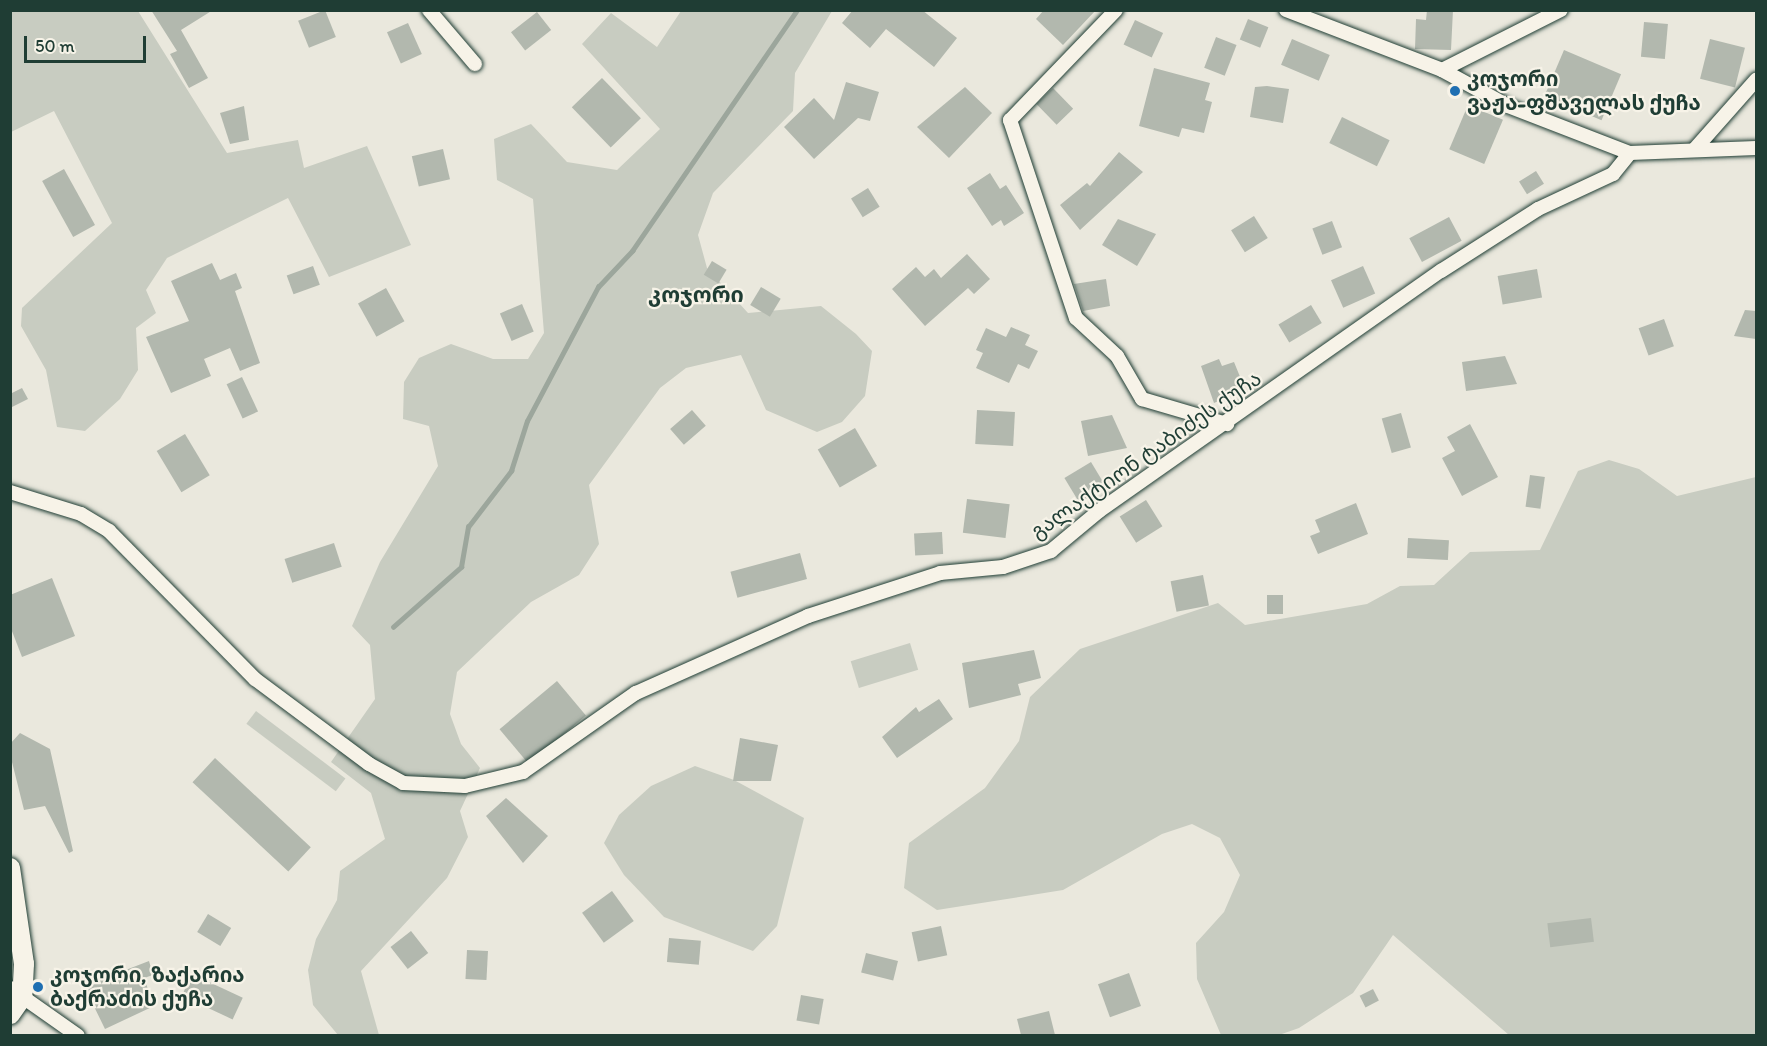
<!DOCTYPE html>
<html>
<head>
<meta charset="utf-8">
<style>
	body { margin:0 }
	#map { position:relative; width:1767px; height:1046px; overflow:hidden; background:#eae8dd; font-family:Itim,"Noto Sans Georgian",sans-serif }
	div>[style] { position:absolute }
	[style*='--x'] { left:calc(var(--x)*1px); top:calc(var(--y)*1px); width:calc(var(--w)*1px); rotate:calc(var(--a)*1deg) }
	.green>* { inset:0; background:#c8ccc1; transform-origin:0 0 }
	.stream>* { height:4.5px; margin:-2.25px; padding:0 2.25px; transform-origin:2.25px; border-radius:2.25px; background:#9ca69c }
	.building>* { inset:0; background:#b2b8ae; transform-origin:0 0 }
	.roads { filter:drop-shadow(0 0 2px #1f3d34) drop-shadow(0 0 2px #1f3d34) }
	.minor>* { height:14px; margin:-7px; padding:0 7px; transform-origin:7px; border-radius:7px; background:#f7f3e8 }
	.secondary>* { height:20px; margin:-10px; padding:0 10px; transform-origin:10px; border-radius:10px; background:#f7f3e8 }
	.dots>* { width:16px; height:16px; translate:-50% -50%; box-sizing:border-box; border:3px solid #f7f3e8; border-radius:50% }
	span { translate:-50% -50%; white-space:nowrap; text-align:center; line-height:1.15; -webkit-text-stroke:4.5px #f7f3e8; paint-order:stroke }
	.poi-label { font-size:21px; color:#1f3d34; font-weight:700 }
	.left { translate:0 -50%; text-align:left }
	.street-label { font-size:21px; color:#1f3d34 }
	.neighbourhood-label { font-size:22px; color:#1f3d34; font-weight:700 }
	.frame { position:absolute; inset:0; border:12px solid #1f3d34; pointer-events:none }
	.scale { position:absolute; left:24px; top:36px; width:122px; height:27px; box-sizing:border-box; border:3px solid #1f3d34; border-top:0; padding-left:8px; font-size:18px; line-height:21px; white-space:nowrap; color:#1f3d34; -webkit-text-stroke:4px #f7f3e8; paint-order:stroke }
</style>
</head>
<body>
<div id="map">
	<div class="green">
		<i style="clip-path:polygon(11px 10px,138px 11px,227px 153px,298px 140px,304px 168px,367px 146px,411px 245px,329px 277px,288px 198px,167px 258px,146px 290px,156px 313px,136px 328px,138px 370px,120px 399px,85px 431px,57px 427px,46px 370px,21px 326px,22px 308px,112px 223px,54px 111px,11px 132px)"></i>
		<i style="clip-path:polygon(681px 11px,832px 11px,795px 73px,793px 111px,713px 193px,698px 235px,707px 268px,748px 313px,821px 306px,856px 334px,872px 351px,865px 396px,842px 422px,817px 432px,766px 410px,741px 355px,686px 368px,660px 388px,589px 485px,599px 544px,579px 575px,531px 602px,457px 672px,450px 714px,461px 744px,480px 768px,460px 811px,468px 837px,447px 878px,361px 971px,379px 1035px,338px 1035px,313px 1005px,308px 970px,316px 939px,337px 900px,340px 871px,385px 839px,371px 793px,331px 762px,375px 699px,370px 645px,352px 626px,380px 562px,438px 466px,429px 426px,403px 419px,404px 382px,419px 358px,451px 344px,493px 359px,528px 359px,544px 333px,533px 199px,497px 180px,494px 139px,531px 124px,567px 162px,617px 170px,660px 129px,582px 44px,611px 13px,657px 47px)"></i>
		<i style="clip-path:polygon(1609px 460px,1639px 469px,1677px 496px,1756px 477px,1756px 1035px,1509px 1035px,1393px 935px,1353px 993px,1299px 1028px,1279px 1035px,1221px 1035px,1197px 979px,1196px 943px,1224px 912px,1240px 875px,1220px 838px,1192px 824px,1162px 834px,1063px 890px,937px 910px,904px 888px,909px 843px,985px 788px,1019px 741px,1030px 697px,1080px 649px,1218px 603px,1245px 625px,1367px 604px,1400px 586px,1434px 585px,1470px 552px,1540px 550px,1578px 471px)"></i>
		<i style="left:910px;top:643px;width:28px;height:62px;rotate:73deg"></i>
		<i style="left:256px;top:711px;width:112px;height:16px;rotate:37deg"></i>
		<i style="clip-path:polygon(695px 766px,734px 780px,804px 818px,777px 926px,753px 951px,664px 917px,624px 875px,604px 843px,619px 815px,651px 786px)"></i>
	</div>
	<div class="stream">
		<i style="--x:393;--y:627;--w:91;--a:-41.4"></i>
		<i style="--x:461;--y:567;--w:41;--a:-80.1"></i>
		<i style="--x:468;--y:527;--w:71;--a:-52.5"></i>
		<i style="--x:511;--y:471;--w:52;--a:-72.3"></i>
		<i style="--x:527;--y:421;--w:152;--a:-62.1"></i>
		<i style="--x:598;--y:287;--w:50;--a:-46.6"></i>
		<i style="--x:632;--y:251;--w:292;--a:-55.6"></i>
	</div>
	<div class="building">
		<i style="clip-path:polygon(151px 10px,213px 10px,181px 30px,208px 78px,189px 88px,170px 54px,177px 51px)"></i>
		<i style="left:325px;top:10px;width:29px;height:29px;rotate:68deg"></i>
		<i style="clip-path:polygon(853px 10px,922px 10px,957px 38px,934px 67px,886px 29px,870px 48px,842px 23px)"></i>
		<i style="clip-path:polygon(1044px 10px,1096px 10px,1063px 45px,1036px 19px)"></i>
		<i style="clip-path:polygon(1427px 10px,1453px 10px,1451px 50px,1415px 49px,1416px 19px,1426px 20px)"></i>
		<i style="left:537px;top:12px;width:23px;height:33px;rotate:52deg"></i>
		<i style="left:1248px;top:19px;width:22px;height:22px;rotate:22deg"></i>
		<i style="left:1135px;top:20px;width:31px;height:27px;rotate:25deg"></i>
		<i style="left:1644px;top:22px;width:24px;height:35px;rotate:5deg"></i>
		<i style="left:408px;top:23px;width:34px;height:23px;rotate:66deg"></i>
		<i style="left:1216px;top:37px;width:22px;height:33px;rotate:21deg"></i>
		<i style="left:1292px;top:39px;width:41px;height:28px;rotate:23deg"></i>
		<i style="left:1710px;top:39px;width:36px;height:41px;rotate:14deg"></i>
		<i style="left:1564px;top:50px;width:62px;height:50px;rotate:23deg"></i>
		<i style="clip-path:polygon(1154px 68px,1210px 83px,1205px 100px,1212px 102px,1204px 133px,1182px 128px,1179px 137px,1139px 126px)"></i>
		<i style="left:602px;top:78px;width:56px;height:42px;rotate:46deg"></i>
		<i style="clip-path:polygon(846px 82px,879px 92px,870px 121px,858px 118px,814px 159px,784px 127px,814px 98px,834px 120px)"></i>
		<i style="clip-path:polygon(1267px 86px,1289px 89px,1283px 123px,1250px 117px,1255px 87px)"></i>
		<i style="clip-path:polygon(965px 87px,992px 113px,949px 158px,917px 127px)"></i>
		<i style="left:1053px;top:88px;width:29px;height:23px;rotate:46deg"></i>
		<i style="left:1468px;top:105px;width:38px;height:48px;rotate:23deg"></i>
		<i style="clip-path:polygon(244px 106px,249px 140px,230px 144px,220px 113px)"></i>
		<i style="left:1342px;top:117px;width:53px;height:29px;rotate:26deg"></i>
		<i style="left:443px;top:149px;width:31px;height:32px;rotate:77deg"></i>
		<i style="clip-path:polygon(1119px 152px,1143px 172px,1080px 230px,1060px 205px,1087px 183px,1090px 186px)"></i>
		<i style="left:64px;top:169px;width:64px;height:25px;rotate:61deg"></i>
		<i style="left:1536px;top:171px;width:15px;height:20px;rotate:58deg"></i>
		<i style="clip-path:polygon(990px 173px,1000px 189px,1006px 185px,1024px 213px,1004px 226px,1001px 220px,992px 226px,967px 188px)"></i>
		<i style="left:868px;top:188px;width:22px;height:20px;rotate:58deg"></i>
		<i style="left:1254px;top:216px;width:26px;height:27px;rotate:58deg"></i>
		<i style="left:1449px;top:217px;width:27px;height:45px;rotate:62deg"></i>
		<i style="clip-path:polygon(1118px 219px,1156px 234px,1137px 266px,1102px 245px)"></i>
		<i style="left:1332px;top:221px;width:28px;height:21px;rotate:69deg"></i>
		<i style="clip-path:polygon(967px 254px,990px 279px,974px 294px,968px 288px,925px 326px,892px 289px,916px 267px,925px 277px,934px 269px,941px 278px)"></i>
		<i style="left:712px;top:261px;width:17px;height:16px;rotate:31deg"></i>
		<i style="clip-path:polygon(212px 263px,220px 280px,236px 273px,242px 288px,235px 291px,260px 363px,240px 371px,230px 348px,204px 359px,211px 376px,171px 393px,146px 337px,189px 321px,171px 281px)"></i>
		<i style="left:313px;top:266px;width:20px;height:28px;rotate:70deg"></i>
		<i style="left:1363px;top:266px;width:30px;height:35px;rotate:66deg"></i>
		<i style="left:1537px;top:269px;width:29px;height:40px;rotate:80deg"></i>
		<i style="clip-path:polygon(1106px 279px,1110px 306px,1083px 311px,1074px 284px)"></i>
		<i style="left:761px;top:287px;width:23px;height:21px;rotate:31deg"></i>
		<i style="left:386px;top:288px;width:38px;height:32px;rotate:61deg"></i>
		<i style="left:522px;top:304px;width:30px;height:24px;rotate:67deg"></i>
		<i style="left:1311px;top:305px;width:21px;height:38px;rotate:59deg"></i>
		<i style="clip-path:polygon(1745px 310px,1756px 311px,1756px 339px,1734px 336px)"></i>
		<i style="left:1664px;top:319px;width:29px;height:27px;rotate:70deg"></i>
		<i style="clip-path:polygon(1011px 327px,1030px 335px,1025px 345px,1038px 351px,1029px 369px,1018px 364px,1009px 383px,976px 368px,983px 353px,976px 350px,986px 328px,1006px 337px)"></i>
		<i style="clip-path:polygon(1505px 356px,1517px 384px,1466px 391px,1462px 362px)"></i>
		<i style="clip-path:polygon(1219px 359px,1222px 366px,1234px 362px,1245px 389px,1214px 403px,1201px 366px)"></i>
		<i style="left:242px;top:377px;width:38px;height:17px;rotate:65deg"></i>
		<i style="clip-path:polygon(22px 388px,28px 399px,10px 408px,10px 394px)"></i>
		<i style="left:692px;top:410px;width:21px;height:29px;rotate:49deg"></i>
		<i style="left:977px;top:410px;width:38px;height:34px;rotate:3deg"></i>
		<i style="left:1401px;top:413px;width:36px;height:20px;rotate:74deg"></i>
		<i style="clip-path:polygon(1112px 415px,1127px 448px,1088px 456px,1081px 421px)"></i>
		<i style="clip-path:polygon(1470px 424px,1498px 477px,1462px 496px,1442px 458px,1455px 451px,1447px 437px)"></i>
		<i style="left:855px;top:428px;width:44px;height:43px;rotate:60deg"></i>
		<i style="left:185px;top:434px;width:48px;height:33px;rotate:59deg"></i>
		<i style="left:1091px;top:462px;width:29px;height:31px;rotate:59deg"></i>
		<i style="left:1530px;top:475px;width:15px;height:32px;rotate:8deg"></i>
		<i style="left:967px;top:499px;width:43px;height:34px;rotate:7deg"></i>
		<i style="left:1146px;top:500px;width:31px;height:31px;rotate:58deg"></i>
		<i style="clip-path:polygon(1356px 503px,1368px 534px,1318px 554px,1310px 536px,1320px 532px,1315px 520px)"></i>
		<i style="left:942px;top:532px;width:22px;height:28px;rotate:87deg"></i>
		<i style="left:1408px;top:538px;width:41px;height:20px;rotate:3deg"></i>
		<i style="left:334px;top:543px;width:25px;height:52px;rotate:72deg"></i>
		<i style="left:800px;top:553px;width:27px;height:72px;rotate:75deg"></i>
		<i style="left:1203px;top:575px;width:31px;height:33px;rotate:79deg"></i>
		<i style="clip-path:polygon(52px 578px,75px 636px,22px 657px,10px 626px,10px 595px)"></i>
		<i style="left:1267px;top:595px;width:16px;height:19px"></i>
		<i style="clip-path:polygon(1034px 650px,1041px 678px,1018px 684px,1021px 695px,969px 708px,962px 663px)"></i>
		<i style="left:557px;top:681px;width:45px;height:75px;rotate:50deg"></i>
		<i style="clip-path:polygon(939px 699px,953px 719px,897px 758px,882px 737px,916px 707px,919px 712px)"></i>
		<i style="clip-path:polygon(20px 733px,50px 749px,73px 851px,69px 853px,45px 806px,24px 810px,10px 754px,10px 744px)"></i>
		<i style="clip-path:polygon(740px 738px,778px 745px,771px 781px,733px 781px)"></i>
		<i style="left:215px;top:758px;width:131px;height:33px;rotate:43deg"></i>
		<i style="clip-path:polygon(506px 798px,548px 836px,523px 863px,486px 816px)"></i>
		<i style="left:612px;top:891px;width:37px;height:37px;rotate:54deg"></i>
		<i style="left:208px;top:914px;width:27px;height:21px;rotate:31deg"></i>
		<i style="left:1591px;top:918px;width:24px;height:44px;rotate:83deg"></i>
		<i style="left:941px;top:926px;width:30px;height:30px;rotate:78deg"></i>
		<i style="left:411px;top:931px;width:28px;height:26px;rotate:52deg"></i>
		<i style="left:669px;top:938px;width:32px;height:24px;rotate:5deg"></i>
		<i style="left:467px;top:950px;width:21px;height:29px;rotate:3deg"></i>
		<i style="left:866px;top:953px;width:33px;height:20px;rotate:14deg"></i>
		<i style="clip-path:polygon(149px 961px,153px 975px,144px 978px,154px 1006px,105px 1029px,84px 986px)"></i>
		<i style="left:1129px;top:973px;width:35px;height:33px;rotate:70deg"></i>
		<i style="left:192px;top:974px;width:56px;height:24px;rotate:25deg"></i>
		<i style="left:1373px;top:989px;width:13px;height:15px;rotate:63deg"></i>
		<i style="left:801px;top:995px;width:23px;height:26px;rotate:10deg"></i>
		<i style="clip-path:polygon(1049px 1011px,1055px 1035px,1021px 1035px,1017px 1019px)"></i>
	</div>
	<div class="roads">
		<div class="minor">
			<i style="--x:429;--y:10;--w:71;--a:49.6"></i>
			<i style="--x:1116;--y:10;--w:153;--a:133.9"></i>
			<i style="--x:1010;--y:120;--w:209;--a:71.6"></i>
			<i style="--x:1076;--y:318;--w:56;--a:42.8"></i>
			<i style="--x:1117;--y:356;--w:50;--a:59.8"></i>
			<i style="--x:1142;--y:399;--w:89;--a:16.4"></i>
			<i style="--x:1286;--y:10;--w:167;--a:21"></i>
			<i style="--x:1442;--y:70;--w:75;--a:28.6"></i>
			<i style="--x:1508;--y:106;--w:131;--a:21.1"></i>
			<i style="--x:1630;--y:153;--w:126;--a:-2.3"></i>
			<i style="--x:1442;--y:70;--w:133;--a:-26.8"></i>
			<i style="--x:1694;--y:150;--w:94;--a:-48.5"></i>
			<i style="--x:10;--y:492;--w:74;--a:17.2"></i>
			<i style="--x:81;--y:514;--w:33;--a:31"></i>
			<i style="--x:109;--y:531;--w:208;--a:45.4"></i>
			<i style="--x:255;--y:679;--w:142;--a:36.7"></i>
			<i style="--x:369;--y:764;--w:39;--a:29"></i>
			<i style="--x:403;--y:783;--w:62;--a:2.8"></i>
			<i style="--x:465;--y:786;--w:60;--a:-13.6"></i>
			<i style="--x:523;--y:772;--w:138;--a:-35"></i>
			<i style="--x:636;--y:693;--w:188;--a:-24.1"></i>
			<i style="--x:808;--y:616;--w:139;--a:-18"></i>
			<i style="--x:940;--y:573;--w:63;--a:-5.4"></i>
			<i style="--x:1003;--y:567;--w:51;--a:-18.4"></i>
			<i style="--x:1051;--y:551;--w:62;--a:-39.8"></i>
			<i style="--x:1099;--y:511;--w:418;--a:-35.1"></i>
			<i style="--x:1441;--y:271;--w:115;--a:-32.6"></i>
			<i style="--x:1538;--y:209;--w:83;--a:-25"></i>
			<i style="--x:1613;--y:174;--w:27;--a:-51"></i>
			<i style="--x:10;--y:988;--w:83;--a:35.2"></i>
		</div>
		<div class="secondary">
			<i style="--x:10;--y:868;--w:97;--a:81.7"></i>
			<i style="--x:24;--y:964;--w:33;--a:93"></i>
			<i style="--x:22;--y:997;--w:21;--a:125"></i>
		</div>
	</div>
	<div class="dots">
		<i style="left:1455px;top:91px;background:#1f6fb2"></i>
		<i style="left:38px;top:987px;background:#1f6fb2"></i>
	</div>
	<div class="poi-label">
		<span class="left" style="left:1467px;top:91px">კოჯორი<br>ვაჟა-ფშაველას ქუჩა</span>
		<span class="left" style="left:50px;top:987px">კოჯორი, ზაქარია<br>ბაქრაძის ქუჩა</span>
	</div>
	<div class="street-label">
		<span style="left:1146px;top:455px;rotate:-35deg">გალაქტიონ ტაბიძეს ქუჩა</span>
	</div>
	<div class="neighbourhood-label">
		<span style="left:696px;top:295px">კოჯორი</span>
	</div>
	<div class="frame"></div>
	<div class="scale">50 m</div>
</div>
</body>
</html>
